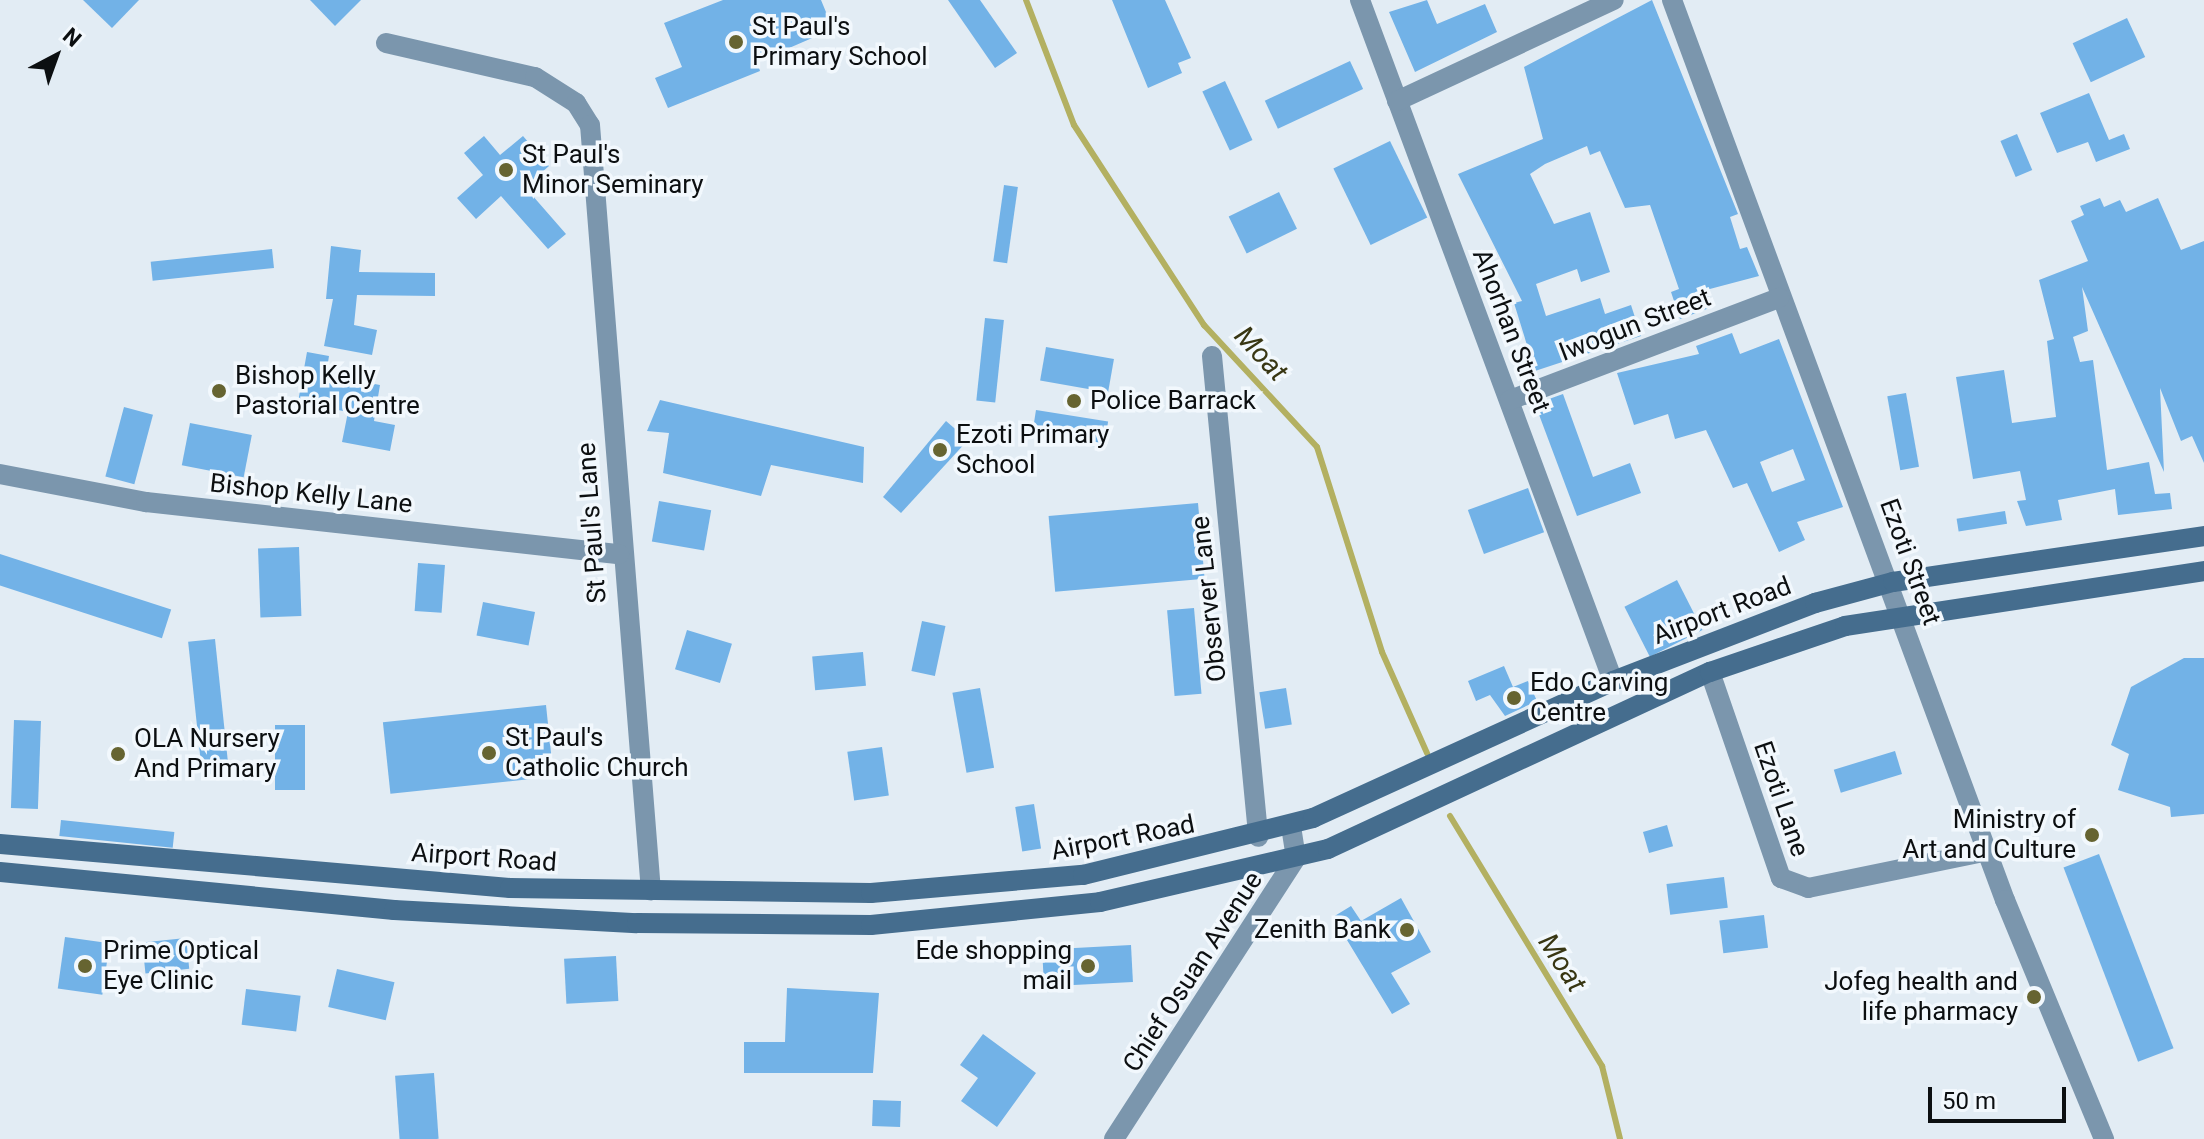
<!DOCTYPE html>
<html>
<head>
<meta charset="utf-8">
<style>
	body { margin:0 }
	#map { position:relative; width:2204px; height:1139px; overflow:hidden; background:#e2ecf4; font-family:Roboto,sans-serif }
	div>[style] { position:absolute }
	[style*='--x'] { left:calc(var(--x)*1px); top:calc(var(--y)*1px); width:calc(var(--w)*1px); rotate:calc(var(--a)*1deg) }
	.stream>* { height:6px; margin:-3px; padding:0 3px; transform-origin:3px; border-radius:3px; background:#b3b061 }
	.building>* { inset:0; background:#72b2e7; transform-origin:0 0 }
	.street>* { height:20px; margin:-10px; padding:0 10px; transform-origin:10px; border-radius:10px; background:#7b96ad }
	.secondary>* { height:20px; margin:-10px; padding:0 10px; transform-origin:10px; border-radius:10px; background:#456d8e }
	.dots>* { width:22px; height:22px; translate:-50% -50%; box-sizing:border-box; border:4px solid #f2f8fd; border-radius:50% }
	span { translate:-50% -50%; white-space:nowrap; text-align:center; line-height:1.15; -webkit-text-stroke:7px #f2f8fd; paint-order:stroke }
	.poi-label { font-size:26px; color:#0c0f11 }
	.left { translate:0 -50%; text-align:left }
	.right { translate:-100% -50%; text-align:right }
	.street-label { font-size:26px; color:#0c0f11 }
	.water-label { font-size:28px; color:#383613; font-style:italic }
	.north { position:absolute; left:16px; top:16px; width:80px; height:80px; -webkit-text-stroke:6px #f2f8fd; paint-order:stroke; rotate:41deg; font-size:22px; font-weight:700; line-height:32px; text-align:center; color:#0c0f11 }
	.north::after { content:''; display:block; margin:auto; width:28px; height:36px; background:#0c0f11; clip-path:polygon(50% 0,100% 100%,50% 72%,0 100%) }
	.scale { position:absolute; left:1928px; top:1087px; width:138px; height:36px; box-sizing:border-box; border:4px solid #0c0f11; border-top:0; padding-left:10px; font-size:24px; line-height:28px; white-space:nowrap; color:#0c0f11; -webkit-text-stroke:6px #f2f8fd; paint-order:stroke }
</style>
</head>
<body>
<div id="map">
	<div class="stream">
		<i style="--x:1026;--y:0;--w:134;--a:69"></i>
		<i style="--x:1074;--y:125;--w:239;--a:57"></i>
		<i style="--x:1204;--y:325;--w:166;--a:47.2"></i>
		<i style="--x:1317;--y:447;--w:215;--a:72.4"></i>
		<i style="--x:1382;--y:652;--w:111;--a:66"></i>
		<i style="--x:1450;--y:816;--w:293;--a:58.7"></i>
		<i style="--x:1602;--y:1066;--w:75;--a:76.1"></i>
	</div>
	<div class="building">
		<i style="clip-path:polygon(83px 0,139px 0,112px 28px)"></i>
		<i style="clip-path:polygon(310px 0,361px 0,335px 26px)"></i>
		<i style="clip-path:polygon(723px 0,821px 0,833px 29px,757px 62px,760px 71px,668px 108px,655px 78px,682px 67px,664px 23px)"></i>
		<i style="clip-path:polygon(948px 0,980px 0,1017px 53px,995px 68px)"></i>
		<i style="clip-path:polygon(1112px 0,1165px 0,1191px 58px,1178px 63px,1182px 73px,1148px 88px)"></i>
		<i style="clip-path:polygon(1427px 0,1437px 24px,1485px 4px,1497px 32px,1415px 72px,1389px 12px)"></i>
		<i style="clip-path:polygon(1652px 0,1738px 214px,1730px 217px,1740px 249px,1747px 247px,1759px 276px,1706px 290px,1712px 307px,1680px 319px,1671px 292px,1679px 289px,1650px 205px,1625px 208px,1600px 151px,1590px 155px,1587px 146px,1545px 164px,1530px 174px,1554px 224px,1590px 212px,1610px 272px,1581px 282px,1577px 269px,1536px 284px,1546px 316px,1600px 298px,1605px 314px,1631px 305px,1641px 336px,1535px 371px,1514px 303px,1522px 301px,1458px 174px,1543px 139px,1524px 67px)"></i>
		<i style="left:2127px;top:18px;width:43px;height:60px;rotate:65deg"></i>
		<i style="left:1350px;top:61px;width:31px;height:94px;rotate:65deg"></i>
		<i style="left:1225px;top:81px;width:65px;height:25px;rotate:65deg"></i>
		<i style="clip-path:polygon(2089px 93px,2109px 140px,2124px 134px,2130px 149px,2096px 162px,2088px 142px,2057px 153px,2040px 113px)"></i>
		<i style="left:2017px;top:134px;width:39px;height:18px;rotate:67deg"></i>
		<i style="clip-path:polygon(484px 136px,500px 155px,523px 136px,549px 166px,525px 187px,566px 234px,548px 249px,501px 196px,476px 219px,457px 198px,483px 175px,464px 153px)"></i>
		<i style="left:1390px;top:141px;width:85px;height:63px;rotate:64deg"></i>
		<i style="left:1004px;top:185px;width:14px;height:77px;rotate:8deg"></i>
		<i style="left:1279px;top:192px;width:41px;height:56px;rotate:64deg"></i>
		<i style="clip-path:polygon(2100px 198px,2104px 207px,2120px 200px,2126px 212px,2158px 198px,2181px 250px,2204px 241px,2204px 463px,2192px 436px,2181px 441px,2160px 388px,2164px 472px,2082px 287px,2088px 331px,2073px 337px,2080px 362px,2093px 360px,2107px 470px,2149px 462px,2155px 494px,2170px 493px,2172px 509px,2118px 515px,2115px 489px,2058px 500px,2062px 520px,2026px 526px,2017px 501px,2026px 500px,2020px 471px,1973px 479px,1956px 377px,2004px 370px,2012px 423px,2056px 417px,2047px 341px,2054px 339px,2039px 280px,2088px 261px,2071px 221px,2084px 215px,2080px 206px)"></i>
		<i style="clip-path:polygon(331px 246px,361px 250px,359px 272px,435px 273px,435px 296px,357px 295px,354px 325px,377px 330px,372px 355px,324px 346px,333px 299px,326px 299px)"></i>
		<i style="left:272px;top:249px;width:19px;height:122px;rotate:84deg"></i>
		<i style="left:985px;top:318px;width:19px;height:83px;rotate:6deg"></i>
		<i style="clip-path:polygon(evenodd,1732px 333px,1740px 354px,1779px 339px,1843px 507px,1797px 522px,1805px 540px,1779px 552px,1747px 483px,1733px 488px,1706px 430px,1675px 439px,1668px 414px,1634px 425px,1617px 373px,1699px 354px,1696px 346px,1732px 333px,1793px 449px,1805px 480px,1772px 492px,1760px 462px,1793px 449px)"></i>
		<i style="left:1046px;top:347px;width:69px;height:34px;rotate:10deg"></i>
		<i style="clip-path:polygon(307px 352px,329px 356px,326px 375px,380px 385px,374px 421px,395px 425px,390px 451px,342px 442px,348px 412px,298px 402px)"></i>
		<i style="left:1906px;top:393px;width:75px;height:19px;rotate:80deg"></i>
		<i style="clip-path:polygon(1563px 394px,1593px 477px,1630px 463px,1641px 493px,1577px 516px,1535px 404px)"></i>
		<i style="clip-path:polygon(660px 400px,864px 447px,863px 483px,771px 465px,761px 496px,663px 473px,669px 433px,647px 431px)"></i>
		<i style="left:124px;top:407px;width:30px;height:72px;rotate:15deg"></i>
		<i style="left:1036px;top:410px;width:73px;height:27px;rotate:9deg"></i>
		<i style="clip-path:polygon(946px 421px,968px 440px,901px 513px,883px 497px)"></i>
		<i style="left:190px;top:423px;width:63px;height:43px;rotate:11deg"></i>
		<i style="left:1528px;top:488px;width:47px;height:64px;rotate:70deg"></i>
		<i style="left:659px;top:501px;width:53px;height:41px;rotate:10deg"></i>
		<i style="left:1198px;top:503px;width:76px;height:150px;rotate:85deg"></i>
		<i style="left:2005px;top:511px;width:13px;height:49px;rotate:81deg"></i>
		<i style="left:299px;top:547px;width:69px;height:41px;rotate:88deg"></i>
		<i style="left:0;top:554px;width:180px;height:30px;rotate:18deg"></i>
		<i style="left:418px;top:563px;width:27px;height:48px;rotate:4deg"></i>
		<i style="left:1677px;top:580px;width:56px;height:59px;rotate:63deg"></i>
		<i style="left:483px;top:602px;width:53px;height:34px;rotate:11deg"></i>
		<i style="left:1194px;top:608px;width:86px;height:27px;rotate:85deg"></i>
		<i style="left:922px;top:621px;width:24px;height:51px;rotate:12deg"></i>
		<i style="left:687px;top:630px;width:47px;height:41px;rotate:17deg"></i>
		<i style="left:215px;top:639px;width:134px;height:27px;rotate:84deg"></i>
		<i style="left:863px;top:652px;width:34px;height:51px;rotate:85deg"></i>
		<i style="clip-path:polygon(2184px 658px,2204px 658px,2204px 814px,2171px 817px,2170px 807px,2118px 790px,2129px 754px,2111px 745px,2131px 687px)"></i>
		<i style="clip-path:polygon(1504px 666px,1513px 687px,1528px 681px,1537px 701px,1505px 716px,1490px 695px,1476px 701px,1468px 681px)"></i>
		<i style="left:980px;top:688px;width:81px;height:28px;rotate:80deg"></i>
		<i style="left:1286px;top:688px;width:37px;height:27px;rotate:81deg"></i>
		<i style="left:546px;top:705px;width:72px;height:164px;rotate:84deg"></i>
		<i style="left:14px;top:720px;width:27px;height:88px;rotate:2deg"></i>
		<i style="left:275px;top:725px;width:30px;height:65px"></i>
		<i style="left:882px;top:747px;width:49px;height:35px;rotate:82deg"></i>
		<i style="left:1895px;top:751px;width:24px;height:64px;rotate:73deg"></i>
		<i style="left:1034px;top:804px;width:45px;height:19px;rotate:81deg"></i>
		<i style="left:61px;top:820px;width:114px;height:16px;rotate:6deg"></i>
		<i style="left:1667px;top:825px;width:22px;height:25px;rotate:74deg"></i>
		<i style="left:2099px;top:854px;width:208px;height:38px;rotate:69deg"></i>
		<i style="left:1724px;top:877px;width:31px;height:58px;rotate:83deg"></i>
		<i style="clip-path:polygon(1401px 898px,1431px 952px,1391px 973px,1410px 1004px,1392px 1014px,1333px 917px,1351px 906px,1361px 921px)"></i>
		<i style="left:1764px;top:915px;width:33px;height:45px;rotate:83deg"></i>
		<i style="left:65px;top:937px;width:45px;height:52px;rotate:8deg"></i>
		<i style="left:186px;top:938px;width:31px;height:44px;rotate:84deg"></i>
		<i style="left:1131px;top:945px;width:37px;height:89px;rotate:87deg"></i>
		<i style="left:616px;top:956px;width:45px;height:52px;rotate:87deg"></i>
		<i style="left:337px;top:969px;width:59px;height:39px;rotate:13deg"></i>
		<i style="clip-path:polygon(787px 988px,879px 993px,873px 1073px,744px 1073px,744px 1042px,785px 1042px)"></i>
		<i style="left:246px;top:989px;width:55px;height:36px;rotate:7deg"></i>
		<i style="clip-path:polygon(983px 1034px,1036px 1073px,997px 1127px,961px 1101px,978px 1078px,960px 1065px)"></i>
		<i style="left:434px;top:1073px;width:66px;height:39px;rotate:86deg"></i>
		<i style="left:873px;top:1100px;width:28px;height:26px;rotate:2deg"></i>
	</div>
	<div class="street">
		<i style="--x:1360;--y:0;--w:726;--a:69.62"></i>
		<i style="--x:1672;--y:0;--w:960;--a:69.7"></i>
		<i style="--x:2005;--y:900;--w:259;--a:67.5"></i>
		<i style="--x:386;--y:43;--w:153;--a:12.9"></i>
		<i style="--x:535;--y:77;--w:49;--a:32.4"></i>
		<i style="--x:576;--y:103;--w:26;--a:58"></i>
		<i style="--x:590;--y:125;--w:768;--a:85.45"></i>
		<i style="--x:1397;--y:101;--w:239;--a:-25"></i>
		<i style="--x:1212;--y:356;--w:483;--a:84.5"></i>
		<i style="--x:1510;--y:400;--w:288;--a:-20.8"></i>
		<i style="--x:0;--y:474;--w:149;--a:10.9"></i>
		<i style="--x:146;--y:502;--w:476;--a:6.3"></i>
		<i style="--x:1710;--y:672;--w:218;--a:71"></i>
		<i style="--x:1781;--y:878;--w:29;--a:20"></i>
		<i style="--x:1808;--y:888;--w:184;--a:-11.6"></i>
		<i style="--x:1114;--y:1139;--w:335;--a:-57.1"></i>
		<i style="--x:1296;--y:858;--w:32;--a:-99"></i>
	</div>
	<div class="secondary">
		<i style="--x:0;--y:844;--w:512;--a:4.93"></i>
		<i style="--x:510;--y:888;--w:361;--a:0.8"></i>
		<i style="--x:871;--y:893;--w:213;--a:-4.9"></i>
		<i style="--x:1083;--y:875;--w:237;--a:-13.9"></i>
		<i style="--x:1313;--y:818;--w:330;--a:-24.5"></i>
		<i style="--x:1613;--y:681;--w:217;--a:-21.1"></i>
		<i style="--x:1815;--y:603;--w:81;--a:-15.1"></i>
		<i style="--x:1893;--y:582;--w:314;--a:-8.4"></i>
		<i style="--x:0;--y:872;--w:396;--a:5.5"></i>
		<i style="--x:394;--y:910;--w:243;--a:3.1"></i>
		<i style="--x:637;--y:923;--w:234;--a:0.5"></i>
		<i style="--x:871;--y:925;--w:230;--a:-5.7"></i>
		<i style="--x:1100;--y:902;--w:234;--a:-13.1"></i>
		<i style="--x:1328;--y:849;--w:421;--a:-24.9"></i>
		<i style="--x:1710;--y:672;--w:143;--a:-18.8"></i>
		<i style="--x:1845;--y:626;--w:363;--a:-8.7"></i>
	</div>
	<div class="dots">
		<i style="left:736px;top:42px;background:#666431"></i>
		<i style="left:506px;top:170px;background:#666431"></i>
		<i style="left:219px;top:391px;background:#666431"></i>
		<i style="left:1074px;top:401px;background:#666431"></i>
		<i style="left:940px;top:450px;background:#666431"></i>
		<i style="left:1514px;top:698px;background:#666431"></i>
		<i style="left:489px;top:753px;background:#666431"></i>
		<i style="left:118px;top:754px;background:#666431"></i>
		<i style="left:2092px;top:835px;background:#666431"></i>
		<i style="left:1407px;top:930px;background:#666431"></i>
		<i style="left:85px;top:966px;background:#666431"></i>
		<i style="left:1088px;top:966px;background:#666431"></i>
		<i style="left:2034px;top:997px;background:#666431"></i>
	</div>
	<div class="poi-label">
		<span class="left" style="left:752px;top:42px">St Paul's<br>Primary School</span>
		<span class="left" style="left:522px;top:170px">St Paul's<br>Minor Seminary</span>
		<span class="left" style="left:235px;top:391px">Bishop Kelly<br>Pastorial Centre</span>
		<span class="left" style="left:1090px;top:401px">Police Barrack</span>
		<span class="left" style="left:956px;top:450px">Ezoti Primary<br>School</span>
		<span class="left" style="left:1530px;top:698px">Edo Carving<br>Centre</span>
		<span class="left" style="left:505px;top:753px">St Paul's<br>Catholic Church</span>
		<span class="left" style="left:134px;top:754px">OLA Nursery<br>And Primary</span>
		<span class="right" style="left:2076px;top:835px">Ministry of<br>Art and Culture</span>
		<span class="right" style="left:1391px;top:930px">Zenith Bank</span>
		<span class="left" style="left:103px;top:966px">Prime Optical<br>Eye Clinic</span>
		<span class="right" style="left:1072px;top:966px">Ede shopping<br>mail</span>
		<span class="right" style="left:2018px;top:997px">Jofeg health and<br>life pharmacy</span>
	</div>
	<div class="street-label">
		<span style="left:1635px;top:325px;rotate:-21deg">Iwogun Street</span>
		<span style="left:1511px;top:331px;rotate:69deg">Ahorhan Street</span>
		<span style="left:311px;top:494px;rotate:6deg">Bishop Kelly Lane</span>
		<span style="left:592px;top:523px;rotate:-94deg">St Paul's Lane</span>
		<span style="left:1910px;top:562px;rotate:70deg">Ezoti Street</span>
		<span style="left:1209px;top:599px;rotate:-96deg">Observer Lane</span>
		<span style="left:1722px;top:611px;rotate:-21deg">Airport Road</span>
		<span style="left:1781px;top:799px;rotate:71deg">Ezoti Lane</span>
		<span style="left:1123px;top:838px;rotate:-11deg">Airport Road</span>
		<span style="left:484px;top:858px;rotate:4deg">Airport Road</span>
		<span style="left:1193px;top:972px;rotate:-57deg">Chief Osuan Avenue</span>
	</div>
	<div class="water-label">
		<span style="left:1261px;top:354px;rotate:47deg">Moat</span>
		<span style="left:1562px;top:963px;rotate:57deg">Moat</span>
	</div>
	<div class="north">N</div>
	<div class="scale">50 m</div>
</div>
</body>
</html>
